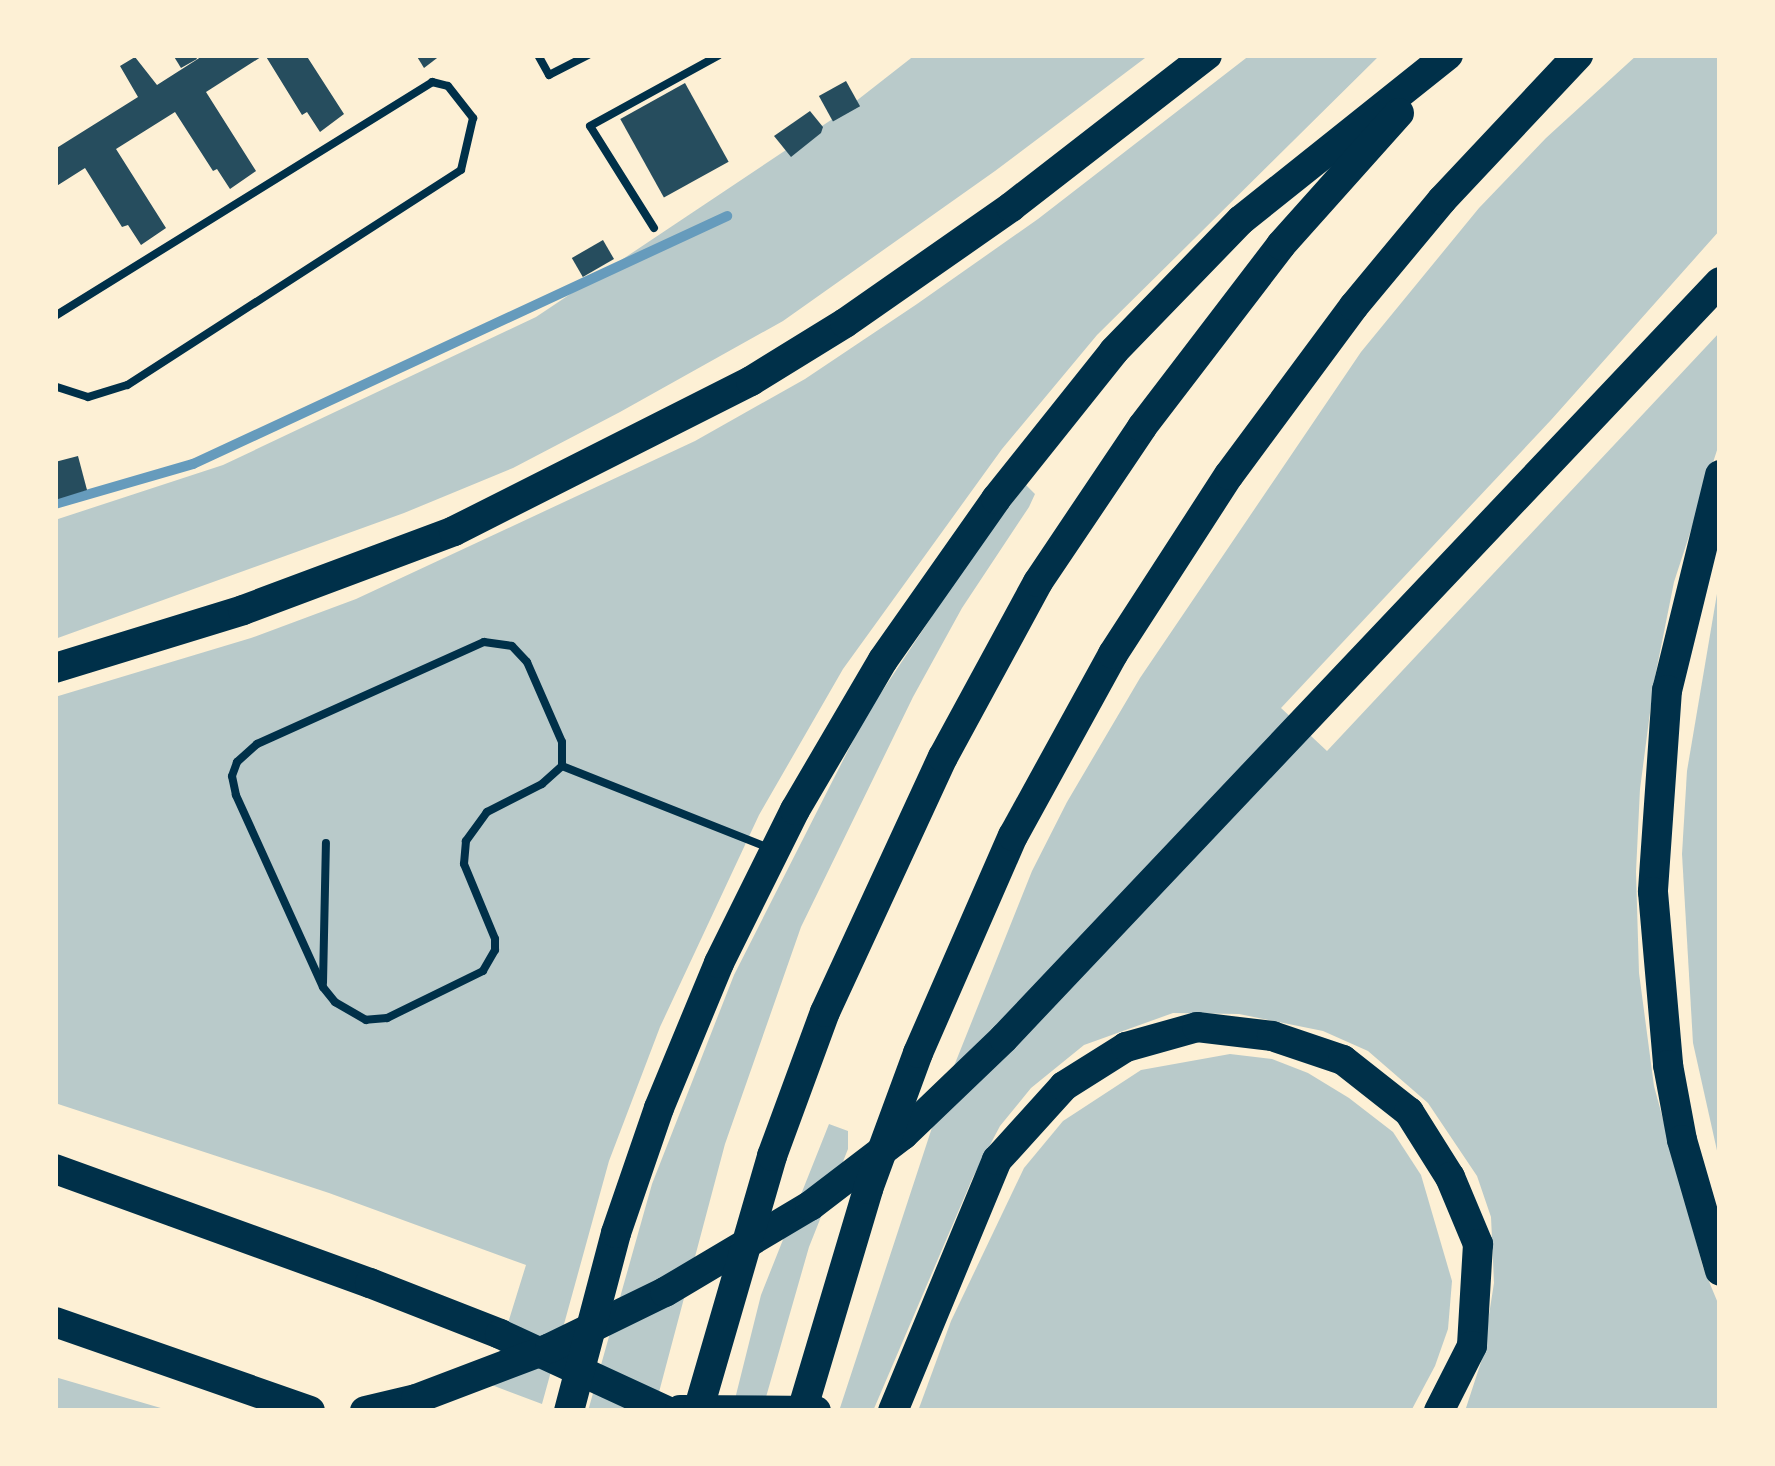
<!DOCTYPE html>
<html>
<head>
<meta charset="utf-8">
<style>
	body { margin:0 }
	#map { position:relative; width:1775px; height:1466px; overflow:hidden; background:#fdf0d5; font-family:"Fira Sans",sans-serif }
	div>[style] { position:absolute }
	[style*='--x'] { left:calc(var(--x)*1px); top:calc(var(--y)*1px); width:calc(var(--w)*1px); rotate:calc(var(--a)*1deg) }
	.green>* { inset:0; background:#b9caca }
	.stream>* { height:10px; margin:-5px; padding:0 5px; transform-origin:5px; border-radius:5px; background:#669bbc }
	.building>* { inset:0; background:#264d5e; transform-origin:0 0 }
	.service>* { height:8px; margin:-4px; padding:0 4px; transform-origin:4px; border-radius:4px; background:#003049 }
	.motorway>* { height:30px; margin:-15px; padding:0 15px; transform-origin:15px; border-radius:15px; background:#003049 }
	span { translate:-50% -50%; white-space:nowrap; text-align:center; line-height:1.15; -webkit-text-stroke:8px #fdf0d5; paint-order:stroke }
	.frame { position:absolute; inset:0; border:58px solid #fdf0d5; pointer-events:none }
</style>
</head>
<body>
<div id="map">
	<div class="green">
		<i style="clip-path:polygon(915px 55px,1149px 55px,995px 171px,783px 321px,620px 412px,513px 468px,404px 513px,55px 639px,55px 520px,223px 465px,536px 317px,837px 116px)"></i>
		<i style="clip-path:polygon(1250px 55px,1380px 55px,1097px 335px,1002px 449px,843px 669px,759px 815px,660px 1027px,609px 1161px,542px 1404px,489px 1384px,526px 1265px,329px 1193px,55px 1103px,55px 697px,251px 638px,356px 599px,695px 441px,805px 379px,917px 304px,1038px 219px)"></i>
		<i style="clip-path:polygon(1637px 55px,1720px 55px,1720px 230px,1551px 420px,1281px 708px,1327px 751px,1720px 332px,1720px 441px,1674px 582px,1654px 682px,1640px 789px,1636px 872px,1639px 973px,1654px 1086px,1703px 1267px,1720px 1308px,1720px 1411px,1465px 1411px,1482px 1359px,1494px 1283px,1491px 1217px,1477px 1176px,1428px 1103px,1368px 1051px,1323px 1031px,1239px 1014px,1173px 1013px,1084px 1045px,1031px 1088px,1000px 1126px,973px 1177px,873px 1411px,839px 1411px,944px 1091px,1032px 871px,1067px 802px,1140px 678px,1361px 352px,1479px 208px,1546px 138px)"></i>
		<i style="clip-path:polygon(1026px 485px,1035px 494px,1029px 507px,962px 608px,913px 697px,801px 927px,725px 1144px,654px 1411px,588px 1411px,652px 1184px,734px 975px,865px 717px,980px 544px)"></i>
		<i style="clip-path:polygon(1720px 576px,1720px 1164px,1693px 1043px,1682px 854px,1687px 771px)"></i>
		<i style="clip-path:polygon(1230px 1054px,1272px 1059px,1308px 1073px,1349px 1098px,1393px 1132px,1421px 1175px,1452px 1281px,1448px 1329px,1435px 1366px,1411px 1411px,918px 1411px,951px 1321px,1024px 1168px,1063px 1121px,1141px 1070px)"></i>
		<i style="clip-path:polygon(829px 1124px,848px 1131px,848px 1149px,809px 1247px,762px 1411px,732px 1411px,761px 1295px)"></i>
		<i style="clip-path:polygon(55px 1377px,171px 1411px,55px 1411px)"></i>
	</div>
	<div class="stream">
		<i style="--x:55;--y:504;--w:144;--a:-16.2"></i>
		<i style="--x:193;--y:464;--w:589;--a:-24.91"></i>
	</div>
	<div class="building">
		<i style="clip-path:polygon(173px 55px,195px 55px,197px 59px,181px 68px)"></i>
		<i style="clip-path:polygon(204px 55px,264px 55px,206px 92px,256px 171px,230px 189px,217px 169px,213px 171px,175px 112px,116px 149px,166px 228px,141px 245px,128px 225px,122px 227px,85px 168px,55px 187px,55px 149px,138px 97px,120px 66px,135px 57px,157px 85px)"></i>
		<i style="clip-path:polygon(265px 55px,306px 55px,344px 114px,320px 132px,307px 112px,302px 115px)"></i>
		<i style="clip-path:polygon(416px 55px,441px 55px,424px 68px)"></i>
		<i style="left:846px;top:81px;width:29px;height:31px;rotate:61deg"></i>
		<i style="left:685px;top:83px;width:90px;height:74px;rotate:61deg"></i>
		<i style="clip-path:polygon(810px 111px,823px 127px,821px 133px,791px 157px,774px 136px)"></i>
		<i style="left:603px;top:240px;width:22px;height:36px;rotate:60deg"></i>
		<i style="clip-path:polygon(78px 456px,87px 490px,55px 500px,55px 462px)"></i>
	</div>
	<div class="service">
		<i style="--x:538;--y:55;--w:23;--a:61"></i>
		<i style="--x:549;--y:75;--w:44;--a:-27.1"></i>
		<i style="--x:654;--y:228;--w:120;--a:-122.1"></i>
		<i style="--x:590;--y:126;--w:147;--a:-28.8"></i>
		<i style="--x:55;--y:316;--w:444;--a:-31.8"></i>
		<i style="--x:432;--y:82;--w:16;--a:14"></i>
		<i style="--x:448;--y:86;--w:41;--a:52"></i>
		<i style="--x:473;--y:118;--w:53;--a:103"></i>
		<i style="--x:461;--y:170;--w:397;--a:147.2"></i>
		<i style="--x:127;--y:385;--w:41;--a:162.9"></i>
		<i style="--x:88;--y:397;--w:35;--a:-162"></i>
		<i style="--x:484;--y:642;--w:28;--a:8"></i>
		<i style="--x:512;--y:646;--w:22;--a:47"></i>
		<i style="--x:527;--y:662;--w:87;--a:66.4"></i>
		<i style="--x:562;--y:742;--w:24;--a:90"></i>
		<i style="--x:562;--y:766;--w:27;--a:138"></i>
		<i style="--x:542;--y:784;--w:62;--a:153"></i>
		<i style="--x:487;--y:812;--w:36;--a:126"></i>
		<i style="--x:466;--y:841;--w:23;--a:95"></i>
		<i style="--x:464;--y:864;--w:81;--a:67.5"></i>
		<i style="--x:495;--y:939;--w:11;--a:90"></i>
		<i style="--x:495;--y:950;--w:24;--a:120"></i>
		<i style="--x:483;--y:971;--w:107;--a:153.9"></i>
		<i style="--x:387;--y:1018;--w:21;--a:175"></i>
		<i style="--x:366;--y:1020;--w:36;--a:-150"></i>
		<i style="--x:335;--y:1002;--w:19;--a:-129"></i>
		<i style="--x:323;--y:987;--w:211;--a:-114.4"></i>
		<i style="--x:236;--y:795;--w:19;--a:-102"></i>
		<i style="--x:232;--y:776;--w:15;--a:-70"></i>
		<i style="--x:237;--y:762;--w:27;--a:-42"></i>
		<i style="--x:257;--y:744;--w:249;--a:-24.2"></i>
		<i style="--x:562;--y:766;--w:220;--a:21.6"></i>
		<i style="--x:323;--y:983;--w:140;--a:-88.8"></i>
	</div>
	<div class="motorway">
		<i style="--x:1720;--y:475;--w:221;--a:103.8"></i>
		<i style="--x:1667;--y:690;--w:202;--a:94"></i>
		<i style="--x:1653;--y:892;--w:174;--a:85"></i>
		<i style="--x:1668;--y:1065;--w:76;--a:79.4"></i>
		<i style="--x:1682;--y:1140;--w:136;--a:73.8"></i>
		<i style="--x:55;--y:668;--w:197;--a:-17.1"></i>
		<i style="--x:243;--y:610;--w:225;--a:-20.5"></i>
		<i style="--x:454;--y:531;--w:333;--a:-26.8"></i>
		<i style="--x:751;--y:381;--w:110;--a:-31.7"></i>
		<i style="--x:845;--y:323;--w:203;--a:-34.9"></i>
		<i style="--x:1011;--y:207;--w:248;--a:-37.8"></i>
		<i style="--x:55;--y:1169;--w:335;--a:19.9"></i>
		<i style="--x:370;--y:1283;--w:140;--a:21.4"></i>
		<i style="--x:500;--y:1334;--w:184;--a:24.8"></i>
		<i style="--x:55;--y:1322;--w:270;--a:19.2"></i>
		<i style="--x:680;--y:1410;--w:136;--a:0.4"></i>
		<i style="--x:365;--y:1411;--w:52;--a:-13.2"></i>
		<i style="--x:416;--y:1399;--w:143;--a:-20.8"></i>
		<i style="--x:550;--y:1348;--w:128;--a:-26"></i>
		<i style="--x:665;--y:1292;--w:169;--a:-30.7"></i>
		<i style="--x:810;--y:1206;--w:117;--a:-37.4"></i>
		<i style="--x:903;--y:1135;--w:140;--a:-43.8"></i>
		<i style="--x:1004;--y:1038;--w:1041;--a:-46.56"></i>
		<i style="--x:569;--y:1411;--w:184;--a:-75.2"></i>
		<i style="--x:616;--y:1233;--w:132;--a:-71"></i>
		<i style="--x:659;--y:1108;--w:157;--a:-67.5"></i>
		<i style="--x:719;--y:963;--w:171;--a:-63.6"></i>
		<i style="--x:795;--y:810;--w:174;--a:-59.6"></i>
		<i style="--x:883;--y:660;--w:197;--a:-54.9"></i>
		<i style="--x:996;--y:499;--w:189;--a:-51.4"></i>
		<i style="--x:1114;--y:351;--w:182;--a:-45.9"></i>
		<i style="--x:1241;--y:220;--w:265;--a:-38.6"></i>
		<i style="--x:698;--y:1411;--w:266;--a:-73.8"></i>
		<i style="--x:772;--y:1156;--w:153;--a:-69.8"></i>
		<i style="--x:825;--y:1012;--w:281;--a:-65.2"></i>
		<i style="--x:943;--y:757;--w:199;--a:-61.5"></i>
		<i style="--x:1038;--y:582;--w:187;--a:-56.1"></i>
		<i style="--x:1142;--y:427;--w:229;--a:-52.6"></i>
		<i style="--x:1281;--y:245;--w:177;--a:-48.2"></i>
		<i style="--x:802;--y:1411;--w:232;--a:-73.4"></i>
		<i style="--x:868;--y:1189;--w:145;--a:-69.8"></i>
		<i style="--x:918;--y:1053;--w:237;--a:-66.4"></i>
		<i style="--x:1013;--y:836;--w:208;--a:-61.2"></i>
		<i style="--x:1113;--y:654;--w:213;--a:-57.1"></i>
		<i style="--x:1229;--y:475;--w:210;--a:-53.5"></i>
		<i style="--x:1354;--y:306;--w:138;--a:-50.3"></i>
		<i style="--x:1442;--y:200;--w:199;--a:-46.8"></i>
		<i style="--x:893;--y:1411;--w:272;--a:-67.5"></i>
		<i style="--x:997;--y:1160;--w:100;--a:-47.8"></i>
		<i style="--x:1064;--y:1086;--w:73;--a:-32.2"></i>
		<i style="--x:1126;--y:1047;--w:74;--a:-15.7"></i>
		<i style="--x:1197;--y:1027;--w:76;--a:6.8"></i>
		<i style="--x:1272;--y:1036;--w:75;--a:18.7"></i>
		<i style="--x:1343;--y:1060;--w:84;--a:38.2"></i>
		<i style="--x:1409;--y:1112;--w:77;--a:57.8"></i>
		<i style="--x:1450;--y:1177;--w:73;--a:67.3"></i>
		<i style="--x:1478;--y:1244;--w:102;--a:93.4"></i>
		<i style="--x:1472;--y:1346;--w:73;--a:116.9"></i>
	</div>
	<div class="frame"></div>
</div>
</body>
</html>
